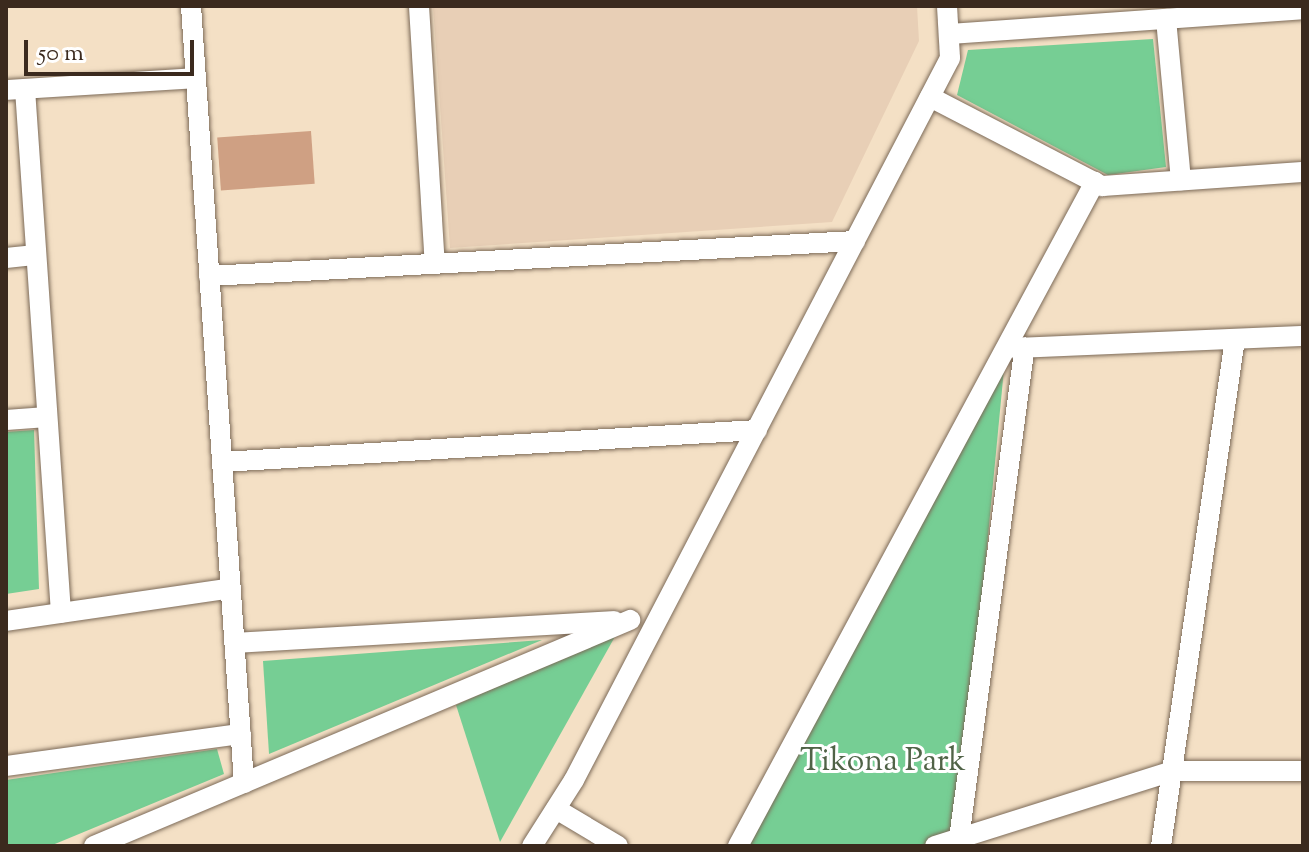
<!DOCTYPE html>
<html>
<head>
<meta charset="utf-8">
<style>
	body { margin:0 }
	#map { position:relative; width:1309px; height:852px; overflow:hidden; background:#f4e0c5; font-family:"Sorts Mill Goudy",serif }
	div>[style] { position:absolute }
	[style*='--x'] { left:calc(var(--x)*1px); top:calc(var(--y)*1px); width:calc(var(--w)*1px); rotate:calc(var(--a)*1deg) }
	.built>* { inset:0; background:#e8cfb6 }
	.green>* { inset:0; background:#76ce94 }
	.building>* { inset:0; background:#cfa083; transform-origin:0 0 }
	.roads { filter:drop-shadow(0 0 2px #7c6a58) drop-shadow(0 0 2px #7c6a58) }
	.minor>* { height:20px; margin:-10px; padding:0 10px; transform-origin:10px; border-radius:10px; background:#fff }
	span { translate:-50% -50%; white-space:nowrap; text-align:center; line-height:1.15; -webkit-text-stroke:6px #fff; paint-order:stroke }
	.park-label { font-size:32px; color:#506347 }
	.frame { position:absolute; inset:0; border:8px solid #3b2a1e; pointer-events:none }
	.scale { position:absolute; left:24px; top:40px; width:170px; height:36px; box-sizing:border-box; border:4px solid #3b2a1e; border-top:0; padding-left:10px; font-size:24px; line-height:28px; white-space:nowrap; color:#3b2a1e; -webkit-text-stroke:6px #fff; paint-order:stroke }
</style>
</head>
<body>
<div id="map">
	<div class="built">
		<i style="clip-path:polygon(433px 6px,917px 6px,919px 41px,832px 222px,450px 248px)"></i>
	</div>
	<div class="green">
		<i style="clip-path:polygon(1153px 39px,1166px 167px,1108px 175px,957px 95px,968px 50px)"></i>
		<i style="clip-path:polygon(1006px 348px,959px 839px,932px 846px,748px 846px)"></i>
		<i style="clip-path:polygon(34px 430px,39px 589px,6px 594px,6px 432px)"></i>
		<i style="clip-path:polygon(617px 633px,500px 842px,456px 705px)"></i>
		<i style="clip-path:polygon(542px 640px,269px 754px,263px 661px)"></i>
		<i style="clip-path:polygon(217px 749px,224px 774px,50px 846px,6px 846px,6px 780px)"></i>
	</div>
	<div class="building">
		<i style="left:311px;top:131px;width:53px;height:94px;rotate:86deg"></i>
	</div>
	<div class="roads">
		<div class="minor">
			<i style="--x:191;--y:6;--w:779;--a:86.1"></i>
			<i style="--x:419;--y:6;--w:258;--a:86.5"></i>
			<i style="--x:1166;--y:19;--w:162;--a:84.7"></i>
			<i style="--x:949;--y:34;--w:355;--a:-4"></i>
			<i style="--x:25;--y:89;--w:525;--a:86.07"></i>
			<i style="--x:6;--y:90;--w:190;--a:-3.6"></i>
			<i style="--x:930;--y:97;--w:194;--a:27.4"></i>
			<i style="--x:1102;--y:186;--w:201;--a:-4"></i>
			<i style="--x:6;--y:258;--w:30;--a:-6"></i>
			<i style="--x:209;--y:276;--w:647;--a:-3.1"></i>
			<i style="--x:1014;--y:348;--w:289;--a:-2.4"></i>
			<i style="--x:6;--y:420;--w:41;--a:-4.2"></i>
			<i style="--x:222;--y:462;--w:536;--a:-3.42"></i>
			<i style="--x:6;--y:621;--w:227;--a:-8.3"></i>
			<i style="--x:235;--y:643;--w:380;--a:-3.3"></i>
			<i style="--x:6;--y:766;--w:237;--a:-7.8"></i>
			<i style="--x:556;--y:809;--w:72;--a:30.8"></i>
			<i style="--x:959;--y:839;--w:496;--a:-82.4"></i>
			<i style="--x:94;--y:846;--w:582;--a:-22.86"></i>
			<i style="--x:532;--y:846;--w:78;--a:-57.5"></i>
			<i style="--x:574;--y:780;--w:814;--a:-62.49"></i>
			<i style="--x:950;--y:58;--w:52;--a:-93.3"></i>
			<i style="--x:738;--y:846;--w:754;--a:-61.74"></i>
			<i style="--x:935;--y:846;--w:250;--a:-17.5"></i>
			<i style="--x:1173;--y:771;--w:130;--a:0"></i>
			<i style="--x:1161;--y:846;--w:512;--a:-81.7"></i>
		</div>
	</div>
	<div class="park-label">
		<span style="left:883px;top:762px">Tikona Park</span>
	</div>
	<div class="frame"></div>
	<div class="scale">50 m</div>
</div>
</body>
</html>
